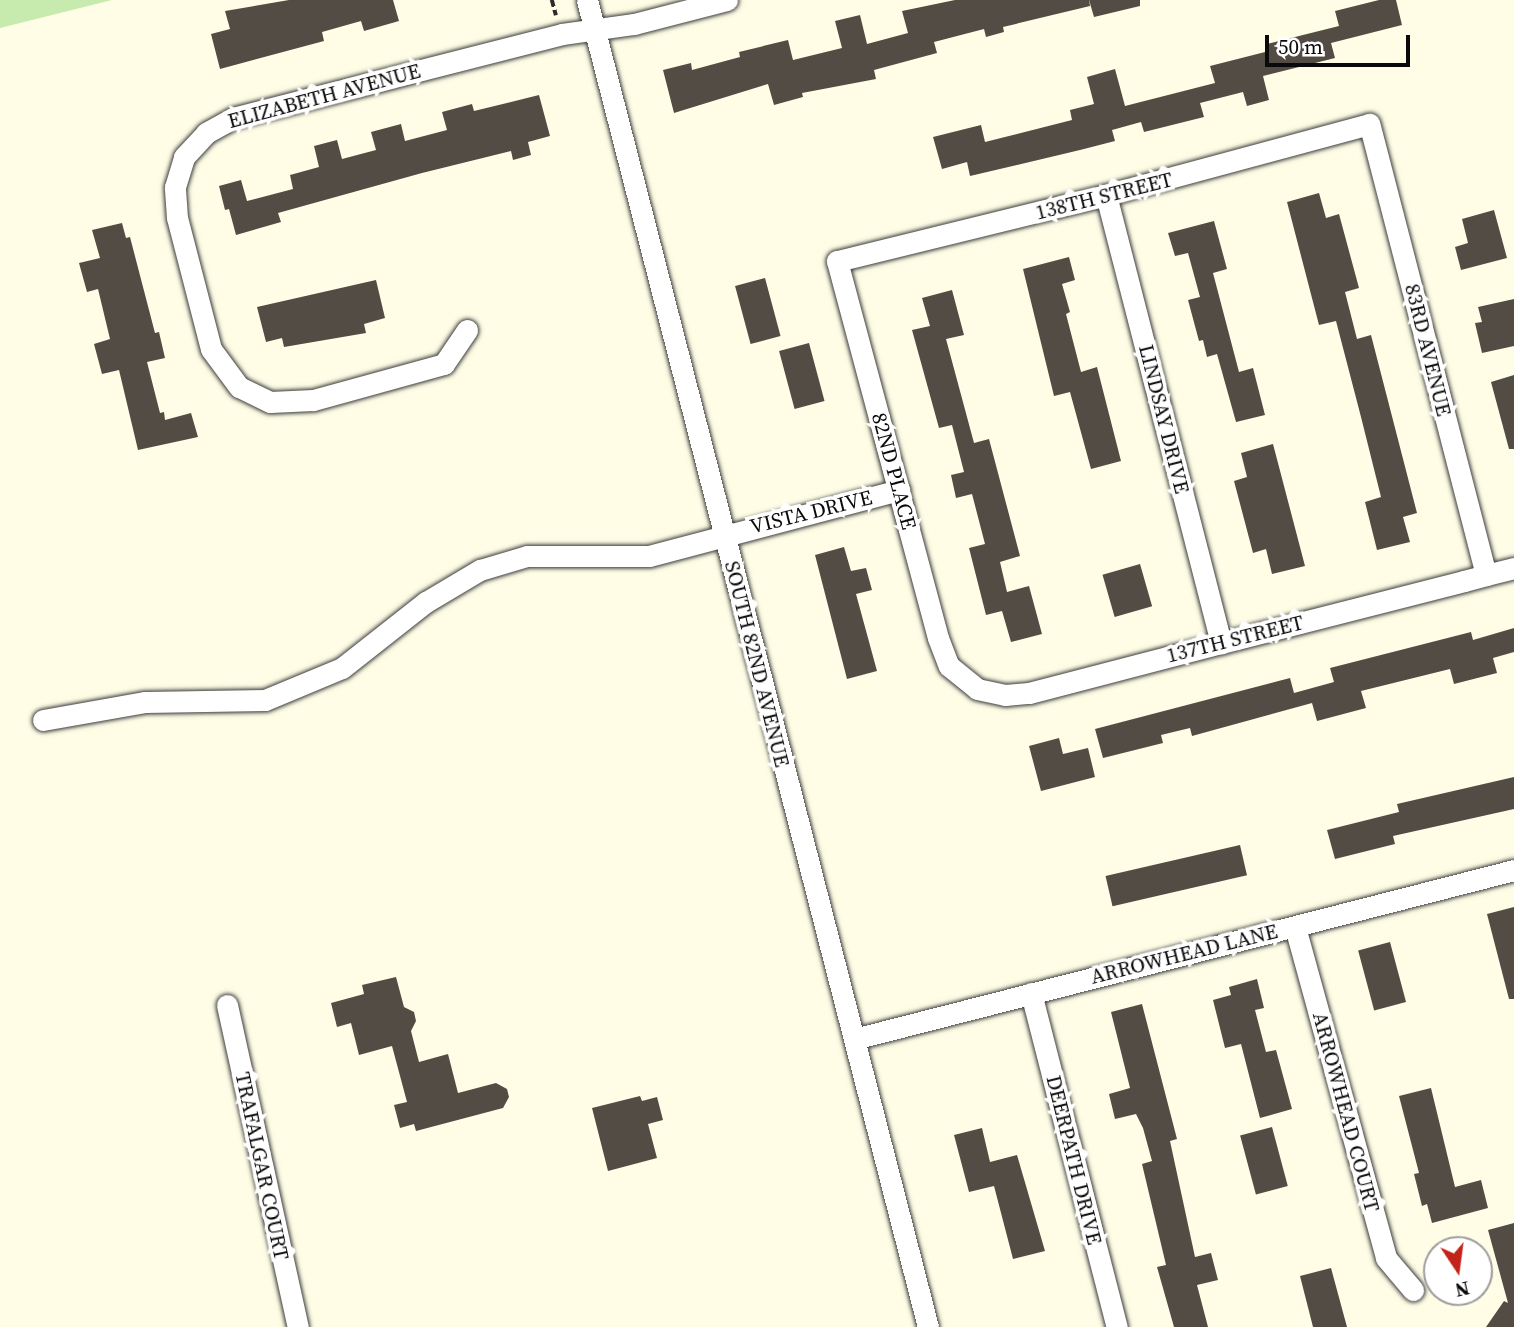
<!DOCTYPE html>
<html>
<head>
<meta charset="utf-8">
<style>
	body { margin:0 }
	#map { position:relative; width:1514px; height:1327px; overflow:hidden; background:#fffde6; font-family:"Source Serif 4",serif }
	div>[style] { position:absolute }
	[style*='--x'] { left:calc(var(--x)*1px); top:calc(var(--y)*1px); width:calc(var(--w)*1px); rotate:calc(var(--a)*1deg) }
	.green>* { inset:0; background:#c7ebae }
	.building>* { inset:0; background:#534c45; transform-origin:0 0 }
	.path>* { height:3.5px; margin-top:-1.75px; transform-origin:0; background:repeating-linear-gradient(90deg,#2c2c2c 0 7px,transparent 0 10.5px) }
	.roads { filter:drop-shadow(0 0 2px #3d3d3d) drop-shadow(0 0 2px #3d3d3d) }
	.minor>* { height:21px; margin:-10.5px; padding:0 10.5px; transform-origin:10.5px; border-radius:10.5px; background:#fff }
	span { translate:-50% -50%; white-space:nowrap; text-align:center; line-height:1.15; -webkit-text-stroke:7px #fff; paint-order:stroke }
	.street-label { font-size:21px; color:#0a0a0a }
	.north { position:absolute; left:1423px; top:1236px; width:70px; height:70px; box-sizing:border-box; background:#fff; border:2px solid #9d9d9d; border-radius:50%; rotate:167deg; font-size:19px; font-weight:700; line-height:28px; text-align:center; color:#0a0a0a }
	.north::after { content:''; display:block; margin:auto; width:24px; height:32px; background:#c2241a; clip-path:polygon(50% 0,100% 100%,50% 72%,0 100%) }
	.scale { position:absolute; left:1265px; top:35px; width:145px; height:32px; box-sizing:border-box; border:4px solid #0a0a0a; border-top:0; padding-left:9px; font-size:21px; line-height:24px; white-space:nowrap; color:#0a0a0a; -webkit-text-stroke:5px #fff; paint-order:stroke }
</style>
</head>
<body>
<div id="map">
	<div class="green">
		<i style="clip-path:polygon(0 0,112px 0,0 28px)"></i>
	</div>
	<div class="building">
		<i style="clip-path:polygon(289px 0,393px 0,399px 21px,364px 31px,361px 21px,322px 32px,324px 41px,220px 69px,211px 34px,230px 29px,225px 11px)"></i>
		<i style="clip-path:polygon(955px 0,1089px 0,1090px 6px,1003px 27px,1004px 32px,986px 37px,984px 29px,934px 42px,937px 53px,874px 70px,876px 79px,802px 93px,803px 97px,774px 105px,768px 84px,674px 113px,663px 70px,691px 63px,692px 70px,740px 57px,739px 52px,788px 40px,793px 60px,842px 48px,835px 21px,860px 15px,867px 44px,908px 33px,902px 11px)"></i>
		<i style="clip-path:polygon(1089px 0,1140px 0,1140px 6px,1094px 17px)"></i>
		<i style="clip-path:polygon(1379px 0,1396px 0,1402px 25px,1331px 43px,1335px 58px,1263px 76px,1269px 100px,1247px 106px,1243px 92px,1200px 103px,1204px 117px,1144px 132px,1141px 122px,1112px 130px,1115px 141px,1080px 150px,970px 176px,967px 162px,942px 169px,933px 137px,981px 125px,985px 142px,1072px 120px,1070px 110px,1094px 104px,1087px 77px,1115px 69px,1125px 106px,1215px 83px,1210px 66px,1269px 51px,1267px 44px,1339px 26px,1335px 11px)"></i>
		<i style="clip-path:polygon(539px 95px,550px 136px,528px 142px,531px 155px,513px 160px,511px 151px,422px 173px,278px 213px,281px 222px,236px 235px,229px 209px,225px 210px,219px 186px,241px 180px,247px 201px,293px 189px,290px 175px,319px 167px,314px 146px,337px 140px,342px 159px,376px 150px,371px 132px,401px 124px,405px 141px,447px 130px,442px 112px,472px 104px,474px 111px)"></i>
		<i style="clip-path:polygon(1319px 193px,1326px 218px,1339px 214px,1359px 288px,1345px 292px,1357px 339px,1371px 335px,1417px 513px,1403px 517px,1410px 542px,1377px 550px,1365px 502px,1381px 497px,1361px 417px,1336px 321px,1319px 325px,1287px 202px)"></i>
		<i style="clip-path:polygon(1494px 210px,1507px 258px,1461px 270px,1455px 247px,1468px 243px,1462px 219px)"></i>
		<i style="clip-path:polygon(1214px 221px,1227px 269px,1213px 273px,1239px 372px,1253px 368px,1265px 415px,1236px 422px,1217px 354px,1207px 357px,1203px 340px,1199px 341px,1188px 300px,1200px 297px,1188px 253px,1175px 256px,1168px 233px)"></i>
		<i style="clip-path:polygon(122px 223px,126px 238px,130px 237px,155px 333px,159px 332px,165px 358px,147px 362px,160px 413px,164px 412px,165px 420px,191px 413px,198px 437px,138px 450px,119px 370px,102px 374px,94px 344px,110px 339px,98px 289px,87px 292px,79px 263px,100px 258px,92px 230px)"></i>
		<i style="clip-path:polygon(1069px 257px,1075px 280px,1062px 284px,1070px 312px,1066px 314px,1081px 372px,1097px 367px,1121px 461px,1091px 469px,1070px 392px,1054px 396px,1023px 269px)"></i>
		<i style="left:765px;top:278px;width:60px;height:31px;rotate:75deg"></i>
		<i style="clip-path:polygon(376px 280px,385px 318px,364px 324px,366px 333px,284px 347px,282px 338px,266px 342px,257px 307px)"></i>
		<i style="clip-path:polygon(952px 290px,964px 335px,946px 339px,974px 443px,989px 439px,1020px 556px,1000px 562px,1007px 592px,1029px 586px,1042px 634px,1011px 642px,1002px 611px,986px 615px,969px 548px,985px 544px,972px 494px,956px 498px,951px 475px,964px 472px,952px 425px,939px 428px,912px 330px,930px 326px,922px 298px)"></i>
		<i style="clip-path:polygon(1514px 299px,1514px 346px,1482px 353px,1475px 323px,1482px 322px,1478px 307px)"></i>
		<i style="left:809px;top:343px;width:60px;height:31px;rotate:75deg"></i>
		<i style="clip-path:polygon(1514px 375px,1514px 449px,1509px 449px,1491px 382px)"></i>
		<i style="clip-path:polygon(1273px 444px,1305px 566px,1272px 574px,1266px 549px,1253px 553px,1234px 481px,1247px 477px,1241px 453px)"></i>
		<i style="clip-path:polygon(844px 547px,851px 571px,866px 568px,872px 590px,856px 594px,877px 671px,847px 679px,815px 555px)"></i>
		<i style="left:1140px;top:564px;width:44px;height:39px;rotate:74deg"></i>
		<i style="clip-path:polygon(1514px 628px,1514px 652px,1493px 658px,1497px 673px,1454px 684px,1450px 669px,1361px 691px,1366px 708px,1317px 721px,1312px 703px,1192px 736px,1190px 728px,1161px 735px,1163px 743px,1103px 758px,1095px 729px,1290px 678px,1294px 693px,1334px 682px,1330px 668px,1471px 632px,1473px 640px)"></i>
		<i style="clip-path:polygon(1059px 738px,1063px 754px,1088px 748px,1095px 777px,1041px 791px,1029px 746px)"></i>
		<i style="clip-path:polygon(1514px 777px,1514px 809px,1393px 836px,1395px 844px,1335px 859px,1327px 830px,1399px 812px,1397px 804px)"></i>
		<i style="left:1240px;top:845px;width:31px;height:138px;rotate:77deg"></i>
		<i style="clip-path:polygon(1514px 907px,1514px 999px,1509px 999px,1487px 914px)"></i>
		<i style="left:1390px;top:942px;width:62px;height:33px;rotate:75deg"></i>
		<i style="clip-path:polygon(396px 977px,404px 1007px,414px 1012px,416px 1021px,411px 1031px,419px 1062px,448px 1054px,458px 1093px,496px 1083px,507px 1089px,509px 1097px,503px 1108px,416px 1131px,414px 1124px,400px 1128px,394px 1105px,407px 1102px,392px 1046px,359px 1055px,351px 1023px,337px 1027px,331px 1003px,364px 994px,362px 985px)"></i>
		<i style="clip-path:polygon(1257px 979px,1264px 1008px,1255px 1010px,1266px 1052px,1276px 1050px,1292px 1109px,1260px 1118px,1241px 1044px,1225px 1048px,1213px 1000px,1231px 995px,1229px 987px)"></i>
		<i style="clip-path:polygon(1142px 1004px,1177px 1139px,1170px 1141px,1195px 1257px,1211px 1253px,1218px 1280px,1197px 1285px,1208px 1327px,1174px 1327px,1157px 1267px,1166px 1265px,1142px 1164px,1152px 1161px,1143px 1128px,1136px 1114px,1115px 1119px,1109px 1094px,1130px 1088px,1111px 1012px)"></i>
		<i style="clip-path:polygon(1431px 1088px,1455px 1187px,1481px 1180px,1488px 1208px,1432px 1223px,1427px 1204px,1422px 1206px,1414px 1174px,1419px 1173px,1399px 1096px)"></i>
		<i style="clip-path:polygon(640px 1096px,642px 1101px,657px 1097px,663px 1120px,648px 1124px,657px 1158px,608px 1171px,592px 1108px)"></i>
		<i style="left:1272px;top:1127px;width:61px;height:33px;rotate:75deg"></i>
		<i style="clip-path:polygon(982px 1128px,990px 1162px,1017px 1155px,1045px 1251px,1013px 1259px,994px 1186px,969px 1192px,954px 1135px)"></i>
		<i style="clip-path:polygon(1514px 1223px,1514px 1327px,1486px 1327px,1504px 1301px,1508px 1303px,1488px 1230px)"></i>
		<i style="clip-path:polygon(1331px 1268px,1347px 1327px,1313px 1327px,1300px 1276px)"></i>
	</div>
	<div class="path">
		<i style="--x:552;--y:0;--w:16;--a:75"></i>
	</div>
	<div class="roads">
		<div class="minor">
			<i style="--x:587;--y:0;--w:1370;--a:75.59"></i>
			<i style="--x:1106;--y:195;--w:463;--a:75.6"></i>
			<i style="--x:467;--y:330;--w:41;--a:124.1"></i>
			<i style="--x:444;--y:364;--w:136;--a:164.6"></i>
			<i style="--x:313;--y:400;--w:43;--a:177.3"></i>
			<i style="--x:270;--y:402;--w:34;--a:-154"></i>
			<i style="--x:239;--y:387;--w:47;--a:-126.4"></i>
			<i style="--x:211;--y:349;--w:135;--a:-104.5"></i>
			<i style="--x:177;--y:218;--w:31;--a:-94"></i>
			<i style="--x:175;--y:187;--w:31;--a:-73"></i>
			<i style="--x:184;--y:157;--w:33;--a:-47"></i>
			<i style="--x:206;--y:133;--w:31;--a:-29"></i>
			<i style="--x:233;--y:118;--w:340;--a:-14.3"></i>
			<i style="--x:562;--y:34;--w:73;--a:-7.9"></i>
			<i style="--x:634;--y:24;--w:96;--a:-14.5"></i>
			<i style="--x:1486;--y:575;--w:466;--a:-104.5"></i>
			<i style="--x:1369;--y:124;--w:272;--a:164.9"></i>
			<i style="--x:1106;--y:195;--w:277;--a:166.2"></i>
			<i style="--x:837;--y:261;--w:390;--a:75"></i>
			<i style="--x:938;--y:638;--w:30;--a:69"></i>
			<i style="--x:949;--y:666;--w:36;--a:39"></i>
			<i style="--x:977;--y:689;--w:29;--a:12"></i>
			<i style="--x:1005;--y:695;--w:24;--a:-5"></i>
			<i style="--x:1029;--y:693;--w:198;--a:-14.6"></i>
			<i style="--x:1221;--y:643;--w:251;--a:-14.3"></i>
			<i style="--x:1464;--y:581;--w:23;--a:-15"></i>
			<i style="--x:1486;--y:575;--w:29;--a:-14"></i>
			<i style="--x:43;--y:720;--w:104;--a:-10"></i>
			<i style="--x:145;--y:702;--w:120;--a:-1"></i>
			<i style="--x:265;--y:700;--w:83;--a:-22.6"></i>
			<i style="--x:342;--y:668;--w:107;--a:-38.2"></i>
			<i style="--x:426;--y:602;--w:63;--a:-30.7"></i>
			<i style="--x:480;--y:570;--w:49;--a:-16.6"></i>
			<i style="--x:527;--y:556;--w:122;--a:0"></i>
			<i style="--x:649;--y:556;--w:259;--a:-14.8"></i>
			<i style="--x:1295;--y:927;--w:343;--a:74.6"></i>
			<i style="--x:1386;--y:1258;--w:42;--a:49.8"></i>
			<i style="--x:1031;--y:993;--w:345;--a:75.6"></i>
			<i style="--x:227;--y:1005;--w:330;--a:77.6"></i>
			<i style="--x:854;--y:1039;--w:681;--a:-14.36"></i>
		</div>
	</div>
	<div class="street-label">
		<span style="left:324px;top:96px;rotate:-15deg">ELIZABETH AVENUE</span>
		<span style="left:1104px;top:196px;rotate:-14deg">138TH STREET</span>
		<span style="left:1428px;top:350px;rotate:76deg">83RD AVENUE</span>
		<span style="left:1164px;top:419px;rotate:76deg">LINDSAY DRIVE</span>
		<span style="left:894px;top:471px;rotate:75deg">82ND PLACE</span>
		<span style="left:811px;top:512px;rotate:-14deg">VISTA DRIVE</span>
		<span style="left:1235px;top:639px;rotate:-14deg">137TH STREET</span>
		<span style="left:757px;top:664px;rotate:76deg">SOUTH 82ND AVENUE</span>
		<span style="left:1184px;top:954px;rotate:-14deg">ARROWHEAD LANE</span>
		<span style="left:1346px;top:1112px;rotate:75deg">ARROWHEAD COURT</span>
		<span style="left:1074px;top:1160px;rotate:76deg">DEERPATH DRIVE</span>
		<span style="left:262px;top:1166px;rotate:78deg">TRAFALGAR COURT</span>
	</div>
	<div class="north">N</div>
	<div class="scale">50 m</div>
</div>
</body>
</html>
